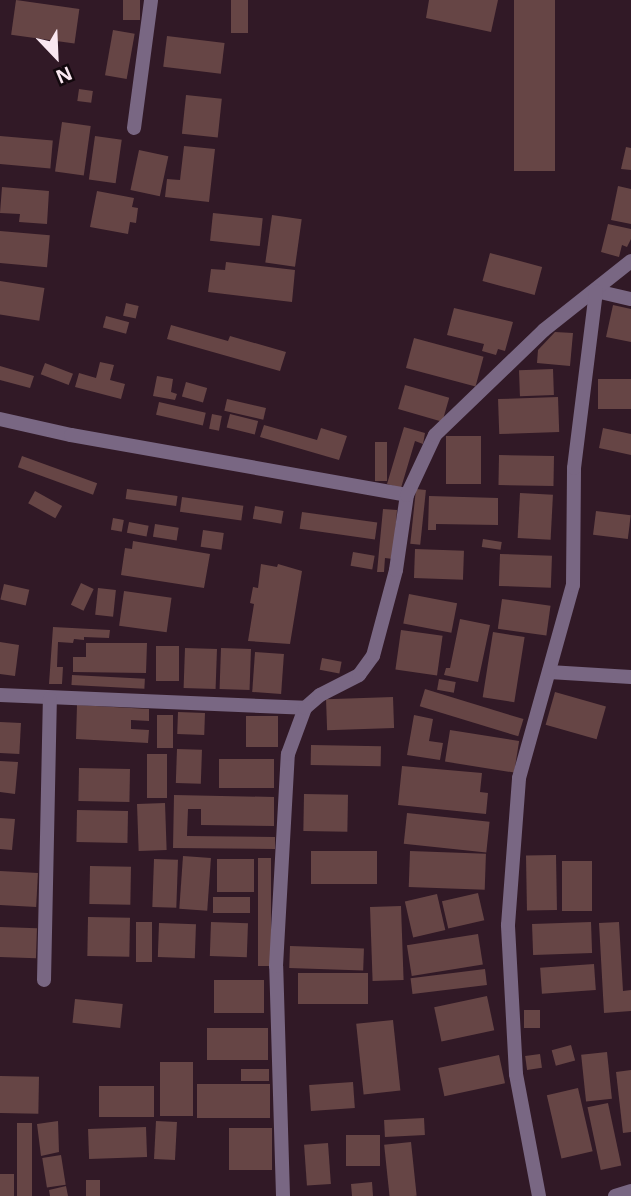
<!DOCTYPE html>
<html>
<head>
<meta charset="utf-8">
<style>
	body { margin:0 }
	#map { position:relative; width:631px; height:1196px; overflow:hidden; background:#311926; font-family:"Noto Sans",sans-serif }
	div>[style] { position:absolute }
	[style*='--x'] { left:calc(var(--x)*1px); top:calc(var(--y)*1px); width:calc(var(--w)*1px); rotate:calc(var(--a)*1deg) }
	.building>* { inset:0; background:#664545; transform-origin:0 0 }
	.minor>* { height:14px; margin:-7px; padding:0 7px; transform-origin:7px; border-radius:7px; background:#796783 }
	.tertiary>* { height:14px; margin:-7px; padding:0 7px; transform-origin:7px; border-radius:7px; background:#796783 }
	span { translate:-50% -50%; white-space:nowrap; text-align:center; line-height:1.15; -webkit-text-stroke:5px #12080d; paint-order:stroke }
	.north { position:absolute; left:21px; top:21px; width:70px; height:70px; -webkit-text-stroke:5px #12080d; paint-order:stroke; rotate:157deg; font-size:19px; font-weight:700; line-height:28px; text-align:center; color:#f9e7f0 }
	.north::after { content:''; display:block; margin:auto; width:24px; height:32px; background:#f9e7f0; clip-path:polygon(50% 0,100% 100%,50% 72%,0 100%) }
</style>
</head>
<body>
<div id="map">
	<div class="building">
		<i style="left:16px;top:0;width:64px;height:35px;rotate:8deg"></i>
		<i style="left:123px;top:0;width:17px;height:20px"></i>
		<i style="left:231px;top:0;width:17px;height:33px"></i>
		<i style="clip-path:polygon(429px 0,498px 0,491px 32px,426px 18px)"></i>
		<i style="left:514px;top:0;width:41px;height:171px"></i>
		<i style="left:113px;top:30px;width:22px;height:46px;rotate:10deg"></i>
		<i style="left:167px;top:36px;width:58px;height:31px;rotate:7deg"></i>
		<i style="left:79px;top:89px;width:14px;height:12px;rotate:8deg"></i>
		<i style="left:186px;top:95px;width:36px;height:39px;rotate:6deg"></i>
		<i style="left:62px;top:122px;width:29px;height:50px;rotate:8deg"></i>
		<i style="left:0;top:136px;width:53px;height:28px;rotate:5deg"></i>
		<i style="left:95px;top:136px;width:27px;height:44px;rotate:8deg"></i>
		<i style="clip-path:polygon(184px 146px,215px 149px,209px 202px,165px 197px,167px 179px,180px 180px)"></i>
		<i style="clip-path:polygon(626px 147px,631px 148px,631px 170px,621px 169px)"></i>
		<i style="left:139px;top:150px;width:30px;height:41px;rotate:12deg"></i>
		<i style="clip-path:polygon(618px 186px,631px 189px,631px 224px,611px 220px)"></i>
		<i style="clip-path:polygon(2px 187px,49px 191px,47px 224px,19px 222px,20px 214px,0 213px)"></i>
		<i style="clip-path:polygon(97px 191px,134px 198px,132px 207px,138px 208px,136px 223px,130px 222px,128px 234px,90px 227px)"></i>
		<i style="left:213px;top:213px;width:50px;height:28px;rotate:6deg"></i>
		<i style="left:272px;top:215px;width:30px;height:48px;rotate:8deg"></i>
		<i style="clip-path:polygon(608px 224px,631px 229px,631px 239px,627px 247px,622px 245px,619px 257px,601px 252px)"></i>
		<i style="left:0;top:231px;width:50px;height:32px;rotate:5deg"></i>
		<i style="left:490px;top:253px;width:54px;height:29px;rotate:15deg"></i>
		<i style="clip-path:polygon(226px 262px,295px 270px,292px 302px,208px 292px,211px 269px,225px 270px)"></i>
		<i style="left:0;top:281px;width:45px;height:33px;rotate:9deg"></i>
		<i style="left:126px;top:303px;width:13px;height:13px;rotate:13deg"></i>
		<i style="clip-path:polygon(613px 305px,631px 309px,631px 342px,606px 337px)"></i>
		<i style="clip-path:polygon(454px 308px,513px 322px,505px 351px,498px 349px,496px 355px,482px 351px,484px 344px,447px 335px)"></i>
		<i style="left:106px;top:316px;width:24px;height:12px;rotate:15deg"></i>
		<i style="clip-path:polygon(171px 325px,228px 341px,230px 336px,286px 352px,280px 371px,167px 339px)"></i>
		<i style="clip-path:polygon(555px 332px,573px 333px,570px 366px,537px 363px,538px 350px)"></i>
		<i style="left:414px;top:338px;width:72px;height:31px;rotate:15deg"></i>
		<i style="clip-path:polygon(100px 362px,114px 365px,110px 380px,125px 384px,121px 399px,75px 387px,79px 373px,96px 378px)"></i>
		<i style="left:45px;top:363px;width:30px;height:12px;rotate:21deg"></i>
		<i style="clip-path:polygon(0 366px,34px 376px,30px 388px,0 380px)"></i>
		<i style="left:553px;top:369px;width:26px;height:34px;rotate:88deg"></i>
		<i style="clip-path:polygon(157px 376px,173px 379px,171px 392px,177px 394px,175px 400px,153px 396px)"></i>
		<i style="left:598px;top:379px;width:33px;height:30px"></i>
		<i style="left:186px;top:382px;width:22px;height:15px;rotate:16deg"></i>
		<i style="left:405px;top:385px;width:46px;height:25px;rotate:16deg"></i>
		<i style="left:558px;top:397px;width:35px;height:60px;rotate:88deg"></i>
		<i style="left:227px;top:399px;width:40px;height:12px;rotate:13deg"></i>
		<i style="left:159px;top:402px;width:48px;height:13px;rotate:13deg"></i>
		<i style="left:212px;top:414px;width:10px;height:15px;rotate:11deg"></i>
		<i style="left:230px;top:414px;width:29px;height:14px;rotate:14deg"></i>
		<i style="clip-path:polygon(264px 425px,317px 440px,321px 428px,347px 436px,339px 460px,260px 437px)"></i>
		<i style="clip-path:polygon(404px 427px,425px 433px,423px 444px,415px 441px,401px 488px,387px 484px)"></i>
		<i style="clip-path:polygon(603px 428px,631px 434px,631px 455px,599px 448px)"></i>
		<i style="left:446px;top:436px;width:35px;height:48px"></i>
		<i style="left:375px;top:442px;width:12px;height:39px"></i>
		<i style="left:499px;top:455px;width:55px;height:30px;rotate:1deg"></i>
		<i style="left:22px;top:456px;width:80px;height:12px;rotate:20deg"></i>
		<i style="left:127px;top:489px;width:51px;height:10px;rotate:8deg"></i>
		<i style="left:416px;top:489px;width:10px;height:55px;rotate:6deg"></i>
		<i style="left:35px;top:491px;width:31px;height:14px;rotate:29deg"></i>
		<i style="left:520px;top:493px;width:33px;height:45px;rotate:3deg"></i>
		<i style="clip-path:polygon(429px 496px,498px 498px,498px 525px,436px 524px,436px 530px,428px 530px)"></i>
		<i style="left:182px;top:497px;width:62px;height:15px;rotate:8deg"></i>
		<i style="left:255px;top:506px;width:29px;height:13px;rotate:10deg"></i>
		<i style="clip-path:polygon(383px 509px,397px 510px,393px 559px,385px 558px,384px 572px,377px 572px)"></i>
		<i style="left:596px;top:511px;width:35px;height:24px;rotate:7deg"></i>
		<i style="left:302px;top:512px;width:76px;height:17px;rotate:8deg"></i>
		<i style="left:113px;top:518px;width:11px;height:12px;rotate:10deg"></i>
		<i style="left:129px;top:522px;width:20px;height:11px;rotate:11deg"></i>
		<i style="left:155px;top:524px;width:24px;height:13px;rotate:9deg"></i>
		<i style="left:203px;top:530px;width:21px;height:17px;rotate:8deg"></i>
		<i style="left:483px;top:539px;width:19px;height:8px;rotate:9deg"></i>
		<i style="clip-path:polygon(133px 541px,210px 554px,204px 588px,121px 575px,125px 548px,132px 549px)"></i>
		<i style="left:415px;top:549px;width:49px;height:29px;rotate:2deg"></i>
		<i style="left:353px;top:552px;width:22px;height:14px;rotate:10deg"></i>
		<i style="left:500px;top:554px;width:52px;height:32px;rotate:2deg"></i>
		<i style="clip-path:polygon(261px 564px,277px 567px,278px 564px,302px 571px,290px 644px,248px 641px,254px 604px,250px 603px,253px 587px,258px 588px)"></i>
		<i style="left:81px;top:583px;width:14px;height:24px;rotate:25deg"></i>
		<i style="left:4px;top:584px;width:26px;height:16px;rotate:13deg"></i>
		<i style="left:98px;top:588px;width:18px;height:27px;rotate:6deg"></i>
		<i style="left:124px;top:591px;width:48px;height:35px;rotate:8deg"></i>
		<i style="left:409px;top:594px;width:49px;height:30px;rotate:11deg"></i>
		<i style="left:502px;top:599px;width:49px;height:30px;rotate:8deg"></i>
		<i style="clip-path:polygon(460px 619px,490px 625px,478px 682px,444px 675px,446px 668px,450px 668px)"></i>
		<i style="clip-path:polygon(53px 627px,110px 630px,109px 638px,84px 637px,84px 640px,74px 639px,73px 643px,58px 642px,57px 667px,63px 667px,62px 684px,49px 684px)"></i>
		<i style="left:401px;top:630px;width:42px;height:40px;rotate:8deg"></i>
		<i style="left:493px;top:632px;width:32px;height:66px;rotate:9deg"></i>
		<i style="clip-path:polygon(0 642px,19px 645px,15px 676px,0 674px)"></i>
		<i style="clip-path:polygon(86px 643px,147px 643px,146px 673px,73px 672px,73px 657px,86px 657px)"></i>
		<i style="left:156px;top:646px;width:23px;height:35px"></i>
		<i style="left:185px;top:648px;width:32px;height:40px;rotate:2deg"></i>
		<i style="left:221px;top:648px;width:30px;height:41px;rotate:2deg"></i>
		<i style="left:255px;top:652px;width:29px;height:40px;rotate:4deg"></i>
		<i style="left:322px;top:658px;width:20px;height:12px;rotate:11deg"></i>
		<i style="left:72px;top:675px;width:73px;height:10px;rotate:3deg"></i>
		<i style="left:439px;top:679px;width:17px;height:11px;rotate:10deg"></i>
		<i style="left:425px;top:689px;width:103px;height:18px;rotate:17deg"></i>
		<i style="left:555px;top:692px;width:53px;height:34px;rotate:16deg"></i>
		<i style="left:393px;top:697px;width:31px;height:67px;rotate:88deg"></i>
		<i style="clip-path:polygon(77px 705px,149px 709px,149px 721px,131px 720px,131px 729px,149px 730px,148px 743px,76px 739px)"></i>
		<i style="left:178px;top:712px;width:27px;height:22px;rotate:2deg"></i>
		<i style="left:157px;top:715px;width:16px;height:33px"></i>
		<i style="clip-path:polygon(414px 715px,433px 719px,429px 741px,443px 743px,440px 760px,407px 755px)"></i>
		<i style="left:246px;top:716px;width:32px;height:31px"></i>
		<i style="left:0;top:722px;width:21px;height:31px;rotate:3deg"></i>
		<i style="left:450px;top:730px;width:70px;height:32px;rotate:9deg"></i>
		<i style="left:311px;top:745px;width:70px;height:20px;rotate:1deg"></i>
		<i style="left:177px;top:749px;width:25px;height:34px;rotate:2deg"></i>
		<i style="left:147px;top:754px;width:20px;height:44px"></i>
		<i style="left:274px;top:759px;width:29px;height:55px;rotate:90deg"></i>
		<i style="clip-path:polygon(0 761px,18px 762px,15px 794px,0 792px)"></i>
		<i style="clip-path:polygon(402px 766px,482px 773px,480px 792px,488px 793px,486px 814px,398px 805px)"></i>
		<i style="left:79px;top:768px;width:51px;height:33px;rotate:1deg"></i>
		<i style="left:304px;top:794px;width:44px;height:37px;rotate:1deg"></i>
		<i style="clip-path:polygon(174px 795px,274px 797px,274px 826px,201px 825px,201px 809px,188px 809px,187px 836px,275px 837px,275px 849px,173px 848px)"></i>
		<i style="left:165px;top:803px;width:47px;height:28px;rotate:88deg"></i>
		<i style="left:77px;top:810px;width:51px;height:32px;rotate:1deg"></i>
		<i style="left:407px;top:813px;width:83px;height:31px;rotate:6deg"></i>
		<i style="clip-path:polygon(0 818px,15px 819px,12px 850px,0 849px)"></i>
		<i style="left:311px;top:851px;width:66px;height:33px"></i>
		<i style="left:410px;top:851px;width:76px;height:36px;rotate:2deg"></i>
		<i style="left:556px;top:855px;width:55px;height:30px;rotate:89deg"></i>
		<i style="left:183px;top:856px;width:28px;height:53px;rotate:4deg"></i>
		<i style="left:258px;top:858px;width:13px;height:108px"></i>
		<i style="left:154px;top:859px;width:24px;height:48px;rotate:2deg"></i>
		<i style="left:217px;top:859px;width:37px;height:33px"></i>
		<i style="left:562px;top:861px;width:30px;height:50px"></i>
		<i style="left:90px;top:866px;width:41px;height:38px;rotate:1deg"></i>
		<i style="left:0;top:871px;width:38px;height:34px;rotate:3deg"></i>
		<i style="left:478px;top:893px;width:28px;height:37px;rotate:77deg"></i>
		<i style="left:437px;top:894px;width:37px;height:33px;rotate:77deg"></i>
		<i style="left:250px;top:897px;width:16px;height:37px;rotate:90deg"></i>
		<i style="left:401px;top:906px;width:74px;height:31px;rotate:88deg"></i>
		<i style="left:88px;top:917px;width:42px;height:39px;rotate:1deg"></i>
		<i style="left:136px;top:922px;width:16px;height:40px"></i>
		<i style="left:211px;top:922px;width:37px;height:34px;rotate:2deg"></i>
		<i style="left:591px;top:922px;width:31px;height:59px;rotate:88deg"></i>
		<i style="clip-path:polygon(619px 922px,623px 991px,631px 990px,631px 1011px,604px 1013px,599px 923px)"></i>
		<i style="left:159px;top:923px;width:37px;height:34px;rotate:2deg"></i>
		<i style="left:0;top:927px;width:37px;height:30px;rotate:2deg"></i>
		<i style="left:478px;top:934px;width:31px;height:72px;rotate:81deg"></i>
		<i style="left:290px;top:946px;width:74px;height:22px;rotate:2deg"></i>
		<i style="left:594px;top:964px;width:26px;height:54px;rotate:86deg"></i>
		<i style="left:485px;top:969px;width:16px;height:75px;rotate:83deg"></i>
		<i style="left:298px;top:973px;width:70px;height:31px"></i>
		<i style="left:214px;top:980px;width:50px;height:33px"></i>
		<i style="left:487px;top:996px;width:35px;height:54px;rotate:78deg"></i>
		<i style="left:75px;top:999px;width:48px;height:24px;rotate:6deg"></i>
		<i style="left:524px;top:1010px;width:16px;height:18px"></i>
		<i style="left:393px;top:1020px;width:71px;height:37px;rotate:84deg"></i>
		<i style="left:268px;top:1028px;width:32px;height:61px;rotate:90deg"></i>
		<i style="left:571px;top:1045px;width:16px;height:20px;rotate:75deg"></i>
		<i style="left:607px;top:1052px;width:47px;height:26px;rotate:84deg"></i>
		<i style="left:540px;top:1054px;width:14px;height:15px;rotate:82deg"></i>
		<i style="left:499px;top:1055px;width:29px;height:62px;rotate:78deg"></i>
		<i style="left:160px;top:1062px;width:33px;height:54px"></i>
		<i style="left:241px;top:1069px;width:28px;height:12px"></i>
		<i style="clip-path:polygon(631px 1070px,631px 1132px,623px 1133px,616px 1072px)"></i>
		<i style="left:0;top:1076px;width:39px;height:37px;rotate:1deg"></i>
		<i style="left:353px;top:1082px;width:26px;height:44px;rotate:86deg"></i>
		<i style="left:197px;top:1084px;width:73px;height:34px"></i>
		<i style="left:99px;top:1086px;width:55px;height:31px"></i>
		<i style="left:578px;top:1088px;width:65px;height:32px;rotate:77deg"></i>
		<i style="left:608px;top:1103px;width:64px;height:21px;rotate:78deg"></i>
		<i style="left:424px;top:1118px;width:17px;height:40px;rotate:87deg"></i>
		<i style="clip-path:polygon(58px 1121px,59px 1152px,41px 1156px,37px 1124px)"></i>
		<i style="left:156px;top:1121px;width:21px;height:38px;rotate:3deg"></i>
		<i style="left:17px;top:1123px;width:15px;height:73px"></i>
		<i style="left:146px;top:1127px;width:30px;height:58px;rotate:88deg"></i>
		<i style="left:229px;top:1128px;width:43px;height:42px"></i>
		<i style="left:346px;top:1135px;width:34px;height:31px"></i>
		<i style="left:411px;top:1142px;width:54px;height:27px;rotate:84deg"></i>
		<i style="left:328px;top:1143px;width:41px;height:24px;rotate:86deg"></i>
		<i style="left:61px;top:1155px;width:30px;height:19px;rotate:81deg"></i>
		<i style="left:0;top:1174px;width:14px;height:22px"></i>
		<i style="left:86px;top:1180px;width:14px;height:16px"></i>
		<i style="clip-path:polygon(372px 1182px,373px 1196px,352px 1196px,351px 1184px)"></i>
		<i style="clip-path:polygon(66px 1186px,68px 1196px,50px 1196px,49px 1190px)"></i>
	</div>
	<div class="minor">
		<i style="--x:134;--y:128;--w:129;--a:-82.4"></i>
		<i style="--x:596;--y:291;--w:36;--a:13"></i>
		<i style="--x:0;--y:419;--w:73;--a:12.7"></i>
		<i style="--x:71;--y:435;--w:341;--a:10.1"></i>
		<i style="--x:549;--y:672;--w:82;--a:3.5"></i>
		<i style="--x:0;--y:695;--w:305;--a:2.4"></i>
		<i style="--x:44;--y:980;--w:281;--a:-88.8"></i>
		<i style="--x:283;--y:1196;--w:230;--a:-91.7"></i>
		<i style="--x:276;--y:966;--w:212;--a:-86.8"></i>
		<i style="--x:288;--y:754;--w:49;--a:-69.7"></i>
		<i style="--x:305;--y:708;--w:20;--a:-41"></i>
		<i style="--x:320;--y:695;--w:44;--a:-27.1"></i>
		<i style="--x:359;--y:675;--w:24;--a:-54"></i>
		<i style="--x:373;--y:656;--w:89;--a:-75"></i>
		<i style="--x:396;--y:570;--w:76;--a:-81.7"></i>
		<i style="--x:407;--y:495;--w:66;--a:-65"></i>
		<i style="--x:435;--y:435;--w:151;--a:-43.9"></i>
		<i style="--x:544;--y:330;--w:111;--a:-38.4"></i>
		<i style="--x:539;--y:1196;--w:124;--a:-100.7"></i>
		<i style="--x:516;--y:1074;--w:149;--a:-93.1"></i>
		<i style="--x:508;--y:925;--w:147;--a:-85.7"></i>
		<i style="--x:519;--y:778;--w:200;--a:-74.4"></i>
		<i style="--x:573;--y:585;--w:117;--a:-89.5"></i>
		<i style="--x:574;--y:468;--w:178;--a:-82.9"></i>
	</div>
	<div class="tertiary">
		<i style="--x:615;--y:1196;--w:17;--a:-17"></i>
	</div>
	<div class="north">N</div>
</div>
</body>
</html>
